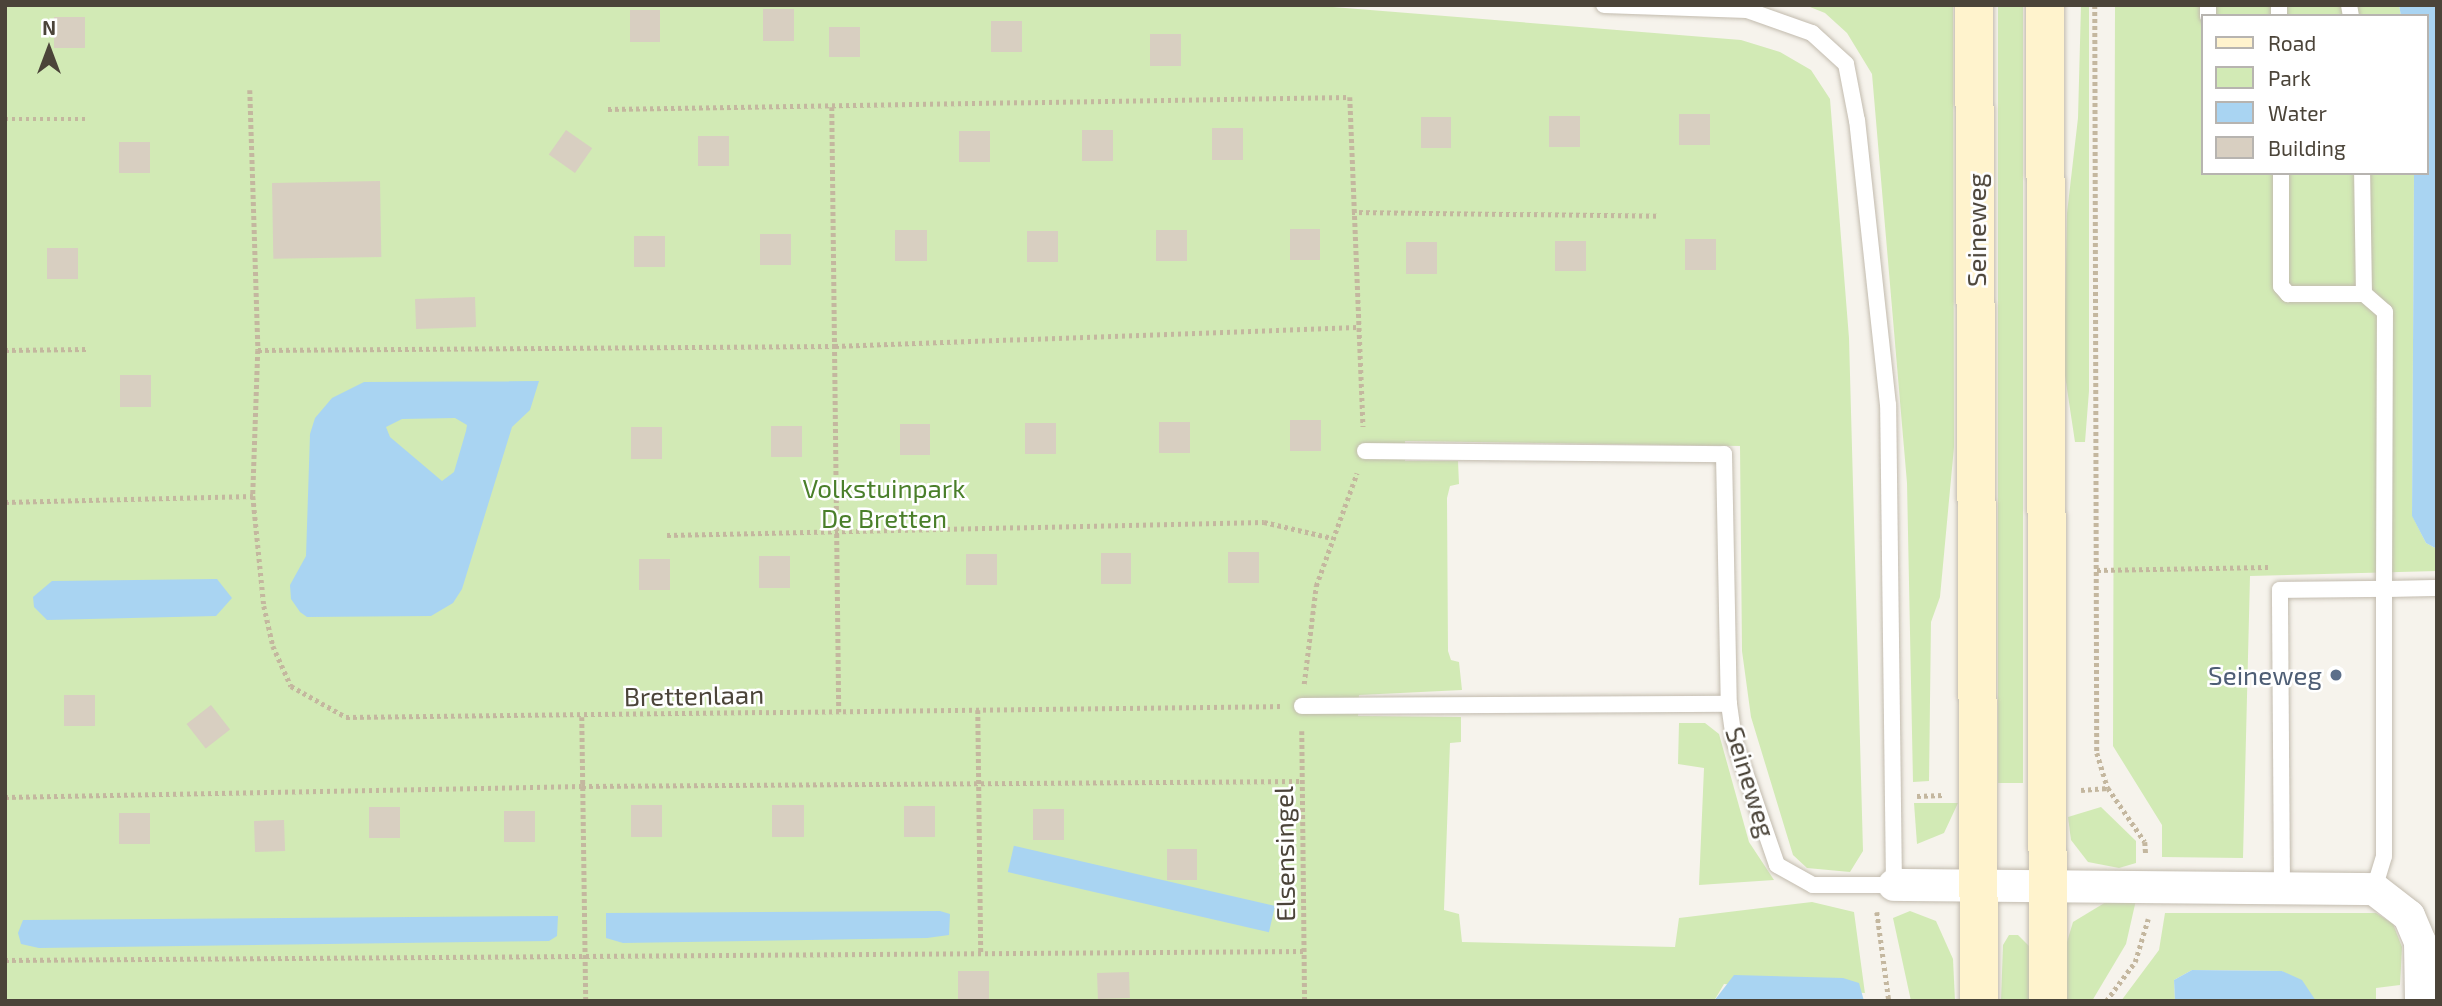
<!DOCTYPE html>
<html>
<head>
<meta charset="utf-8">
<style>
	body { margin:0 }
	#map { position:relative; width:2442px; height:1006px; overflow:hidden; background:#f6f3ec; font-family:"Exo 2",sans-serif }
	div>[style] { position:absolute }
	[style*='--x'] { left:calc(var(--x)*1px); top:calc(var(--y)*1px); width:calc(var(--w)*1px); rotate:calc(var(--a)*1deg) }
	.green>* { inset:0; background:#d2eab5; transform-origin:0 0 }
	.water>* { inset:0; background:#a9d4f2; transform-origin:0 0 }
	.building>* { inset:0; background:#d8cfc1; transform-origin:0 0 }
	.path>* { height:4.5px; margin-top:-2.25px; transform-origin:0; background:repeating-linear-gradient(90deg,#c4b79f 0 3.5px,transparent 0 7px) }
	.roads { filter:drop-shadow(0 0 2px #c2bbae) drop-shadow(0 0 2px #c2bbae) }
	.service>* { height:16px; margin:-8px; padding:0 8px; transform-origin:8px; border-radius:8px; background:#fff }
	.minor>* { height:32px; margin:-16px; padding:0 16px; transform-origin:16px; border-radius:16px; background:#fff }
	.secondary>* { height:38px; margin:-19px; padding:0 19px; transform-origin:19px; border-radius:19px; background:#fff3cd }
	.dots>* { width:19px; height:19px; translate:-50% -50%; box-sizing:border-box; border:4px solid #fff; border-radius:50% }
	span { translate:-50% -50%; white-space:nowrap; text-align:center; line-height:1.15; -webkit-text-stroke:5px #fff; paint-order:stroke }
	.street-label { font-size:26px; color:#4b4439 }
	.park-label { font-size:26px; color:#4a7f2a }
	.service-label { font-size:26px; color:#4e5e75 }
	.right { translate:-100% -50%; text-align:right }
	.frame { position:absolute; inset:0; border:7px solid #4b4439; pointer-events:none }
	.legend { position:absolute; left:2201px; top:14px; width:228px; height:161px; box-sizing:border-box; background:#fff; border:2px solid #b7b4b0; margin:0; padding:9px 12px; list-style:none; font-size:21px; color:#4b4439 }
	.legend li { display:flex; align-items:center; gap:14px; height:35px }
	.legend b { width:35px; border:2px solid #b7b4b0 }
	.north { position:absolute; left:14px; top:14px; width:70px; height:70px; -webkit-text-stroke:5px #fff; paint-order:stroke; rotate:0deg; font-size:19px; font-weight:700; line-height:28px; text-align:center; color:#4b4439 }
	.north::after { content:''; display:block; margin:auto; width:24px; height:32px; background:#4b4439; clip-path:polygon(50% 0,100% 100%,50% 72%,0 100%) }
</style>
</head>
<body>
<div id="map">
	<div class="green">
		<i style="clip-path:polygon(5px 5px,1308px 5px,1741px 40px,1780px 52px,1811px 70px,1830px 99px,1849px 338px,1863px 851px,1850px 872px,1807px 868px,1793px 855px,1751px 717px,1742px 651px,1740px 446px,1405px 441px,1405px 461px,1458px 461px,1459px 484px,1450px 486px,1447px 498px,1448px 651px,1451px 660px,1459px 662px,1462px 690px,1359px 695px,1358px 716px,1461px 717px,1461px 742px,1450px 743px,1444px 910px,1459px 914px,1462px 942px,1675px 947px,1679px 918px,1812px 902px,1854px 912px,1866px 1001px,1865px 993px,1724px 984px,1714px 1001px,5px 1001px)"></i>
		<i style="clip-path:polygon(1805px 5px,1953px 5px,1954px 447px,1940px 597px,1931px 622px,1929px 781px,1913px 782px,1907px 483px,1872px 74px,1847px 33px,1825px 13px)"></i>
		<i style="left:1998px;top:5px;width:25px;height:778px"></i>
		<i style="clip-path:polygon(2081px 5px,2089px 5px,2089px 391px,2085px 442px,2075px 442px,2064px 369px,2067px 213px,2078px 118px)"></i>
		<i style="clip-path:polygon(2115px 5px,2399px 5px,2401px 16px,2202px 16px,2202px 173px,2414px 173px,2412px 515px,2426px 543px,2437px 549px,2437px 571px,2250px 576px,2243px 858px,2162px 857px,2162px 825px,2113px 746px)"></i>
		<i style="clip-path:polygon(1679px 723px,1705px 723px,1719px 734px,1749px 842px,1774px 880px,1699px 885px,1704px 768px,1678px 764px)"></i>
		<i style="clip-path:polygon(1914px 803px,1958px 803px,1944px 833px,1917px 844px)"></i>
		<i style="clip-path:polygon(2101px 807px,2136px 841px,2136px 863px,2119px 868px,2088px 862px,2071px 840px,2068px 817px)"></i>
		<i style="clip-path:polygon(2136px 900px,2126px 944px,2092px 1001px,2061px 1001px,2061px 962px,2073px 922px,2106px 902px)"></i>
		<i style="clip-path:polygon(1910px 911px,1936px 921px,1953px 959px,1955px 1001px,1911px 1001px,1893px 918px)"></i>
		<i style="clip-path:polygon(2165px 913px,2376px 913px,2393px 924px,2402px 947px,2400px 985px,2376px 988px,2376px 1001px,2316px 1001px,2282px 971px,2192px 970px,2174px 980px,2175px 1001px,2121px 1001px,2159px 950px)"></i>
		<i style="clip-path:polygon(2009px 935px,2018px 935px,2029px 946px,2029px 1001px,2001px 1001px,2003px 945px)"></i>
	</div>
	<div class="water">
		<i style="clip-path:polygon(2399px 5px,2437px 5px,2437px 549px,2426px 543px,2412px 516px,2414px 173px,2426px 173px,2426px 16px,2401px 16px)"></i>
		<i style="clip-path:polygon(evenodd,539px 381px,530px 410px,512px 427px,462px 589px,453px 603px,431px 616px,307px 617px,300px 612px,291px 599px,290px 585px,306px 556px,310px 434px,315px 418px,332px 398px,364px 382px,539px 381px,455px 418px,467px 425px,466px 431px,454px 472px,442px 481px,390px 437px,386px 427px,402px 419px,455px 418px)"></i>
		<i style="clip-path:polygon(217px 579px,232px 598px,216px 616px,47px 620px,34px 607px,33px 597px,52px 581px)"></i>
		<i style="left:1275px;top:906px;width:27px;height:268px;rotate:103deg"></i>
		<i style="clip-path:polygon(940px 911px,950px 914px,949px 935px,927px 938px,623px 943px,606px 938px,606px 913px)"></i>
		<i style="clip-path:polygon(558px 916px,557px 936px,549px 941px,39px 948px,21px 944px,18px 933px,23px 920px)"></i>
		<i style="clip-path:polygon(2192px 970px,2282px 971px,2302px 980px,2316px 1001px,2175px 1001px,2174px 980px)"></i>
		<i style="clip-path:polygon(1734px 975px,1843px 978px,1859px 983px,1864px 1001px,1714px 1001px)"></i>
	</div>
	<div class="building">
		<i style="left:794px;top:9px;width:32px;height:31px;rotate:90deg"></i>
		<i style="left:630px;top:10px;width:30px;height:32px"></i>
		<i style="left:54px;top:17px;width:31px;height:31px"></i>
		<i style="left:1022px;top:21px;width:31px;height:31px;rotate:90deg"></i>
		<i style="left:829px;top:27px;width:31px;height:30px"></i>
		<i style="left:1150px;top:34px;width:31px;height:32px"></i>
		<i style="left:1710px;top:114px;width:31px;height:31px;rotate:90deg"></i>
		<i style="left:1549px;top:116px;width:31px;height:31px"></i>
		<i style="left:1421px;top:117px;width:30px;height:31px"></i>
		<i style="left:1243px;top:128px;width:32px;height:31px;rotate:90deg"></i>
		<i style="left:566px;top:130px;width:32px;height:30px;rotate:35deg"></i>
		<i style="left:1082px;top:130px;width:31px;height:31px"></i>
		<i style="left:959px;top:131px;width:31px;height:31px"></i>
		<i style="left:698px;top:136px;width:31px;height:30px"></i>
		<i style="left:119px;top:142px;width:31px;height:31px"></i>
		<i style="left:380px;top:181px;width:76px;height:108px;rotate:89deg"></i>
		<i style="left:1290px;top:229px;width:30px;height:31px"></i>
		<i style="left:895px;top:230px;width:32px;height:31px"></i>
		<i style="left:1187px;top:230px;width:31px;height:31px;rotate:90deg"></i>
		<i style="left:1027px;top:231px;width:31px;height:31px"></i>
		<i style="left:760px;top:234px;width:31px;height:31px"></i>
		<i style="left:634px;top:236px;width:31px;height:31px"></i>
		<i style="left:1685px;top:239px;width:31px;height:31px"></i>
		<i style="left:1555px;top:241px;width:31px;height:30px"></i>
		<i style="left:1437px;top:242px;width:32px;height:31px;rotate:90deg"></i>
		<i style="left:47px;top:248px;width:31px;height:31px"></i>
		<i style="left:475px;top:297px;width:30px;height:60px;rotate:88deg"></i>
		<i style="left:120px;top:375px;width:31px;height:32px"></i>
		<i style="left:1321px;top:420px;width:31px;height:31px;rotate:90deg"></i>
		<i style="left:1159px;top:422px;width:31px;height:31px"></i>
		<i style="left:1025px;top:423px;width:31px;height:31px"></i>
		<i style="left:900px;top:424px;width:30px;height:31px"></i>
		<i style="left:771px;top:426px;width:31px;height:31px"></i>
		<i style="left:631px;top:427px;width:31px;height:32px"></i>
		<i style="left:1228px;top:552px;width:31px;height:31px"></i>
		<i style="left:1101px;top:553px;width:30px;height:31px"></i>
		<i style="left:966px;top:554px;width:31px;height:31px"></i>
		<i style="left:790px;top:556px;width:32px;height:31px;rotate:90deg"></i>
		<i style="left:639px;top:559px;width:31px;height:31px"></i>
		<i style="left:64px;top:695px;width:31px;height:31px"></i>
		<i style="left:211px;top:705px;width:31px;height:31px;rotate:52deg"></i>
		<i style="left:662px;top:805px;width:32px;height:31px;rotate:90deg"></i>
		<i style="left:804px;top:805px;width:32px;height:32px;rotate:90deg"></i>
		<i style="left:904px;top:806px;width:31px;height:31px"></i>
		<i style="left:369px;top:807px;width:31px;height:31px"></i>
		<i style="left:1033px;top:809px;width:31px;height:31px"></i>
		<i style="left:504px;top:811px;width:31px;height:31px"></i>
		<i style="left:119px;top:813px;width:31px;height:31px"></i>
		<i style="left:284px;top:820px;width:31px;height:30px;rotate:88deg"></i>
		<i style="left:1167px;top:849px;width:30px;height:31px"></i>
		<i style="left:989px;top:971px;width:30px;height:31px;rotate:90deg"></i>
		<i style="left:1129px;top:972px;width:26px;height:32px;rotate:88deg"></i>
	</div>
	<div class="path">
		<i style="--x:2095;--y:5;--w:748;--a:89.85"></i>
		<i style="--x:2097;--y:753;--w:37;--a:73"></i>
		<i style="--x:2108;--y:788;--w:65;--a:55.6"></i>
		<i style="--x:2145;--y:842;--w:13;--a:86"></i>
		<i style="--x:250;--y:90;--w:260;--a:88.2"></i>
		<i style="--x:258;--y:350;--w:146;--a:92"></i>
		<i style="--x:253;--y:496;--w:111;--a:84.3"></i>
		<i style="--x:264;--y:606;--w:41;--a:77.3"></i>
		<i style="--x:273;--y:646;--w:44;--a:65.8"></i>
		<i style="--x:291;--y:686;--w:63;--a:29.4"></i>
		<i style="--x:346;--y:717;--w:934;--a:-0.67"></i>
		<i style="--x:832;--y:107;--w:605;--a:89.34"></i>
		<i style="--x:608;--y:109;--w:742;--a:-0.93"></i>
		<i style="--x:1350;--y:97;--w:330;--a:87.7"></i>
		<i style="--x:5;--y:119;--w:82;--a:0"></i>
		<i style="--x:1352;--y:212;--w:308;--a:0.7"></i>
		<i style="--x:5;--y:350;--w:82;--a:-0.7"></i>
		<i style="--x:258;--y:350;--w:577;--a:-0.4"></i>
		<i style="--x:835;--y:346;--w:522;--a:-2.08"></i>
		<i style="--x:5;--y:502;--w:248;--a:-1.4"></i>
		<i style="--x:667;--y:535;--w:597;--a:-1.25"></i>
		<i style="--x:1264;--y:522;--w:70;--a:13.2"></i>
		<i style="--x:2097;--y:570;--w:171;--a:-1"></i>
		<i style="--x:1304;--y:684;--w:99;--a:-83"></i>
		<i style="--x:1316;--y:586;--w:120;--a:-70.1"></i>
		<i style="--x:978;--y:710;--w:244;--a:89.3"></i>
		<i style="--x:582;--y:717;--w:284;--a:89.2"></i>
		<i style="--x:1302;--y:731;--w:270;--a:89.4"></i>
		<i style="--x:2081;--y:790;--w:27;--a:-4"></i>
		<i style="--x:1917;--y:796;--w:26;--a:-2"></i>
		<i style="--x:5;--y:797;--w:577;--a:-1.09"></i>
		<i style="--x:582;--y:786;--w:720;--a:-0.4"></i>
		<i style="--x:1877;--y:912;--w:90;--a:82.3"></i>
		<i style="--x:5;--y:960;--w:1300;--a:-0.4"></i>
		<i style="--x:2106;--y:1001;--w:49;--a:-53.4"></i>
		<i style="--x:2135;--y:962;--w:45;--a:-73.2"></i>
	</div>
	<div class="roads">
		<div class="service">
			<i style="--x:2208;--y:5;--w:11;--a:90"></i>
			<i style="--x:2279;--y:5;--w:11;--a:90"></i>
			<i style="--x:2349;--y:5;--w:11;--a:80"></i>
			<i style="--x:2281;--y:173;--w:113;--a:90"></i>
			<i style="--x:2281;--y:286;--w:11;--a:49"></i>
			<i style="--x:2288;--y:294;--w:76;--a:0"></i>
			<i style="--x:1365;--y:451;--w:359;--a:0.5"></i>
			<i style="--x:1724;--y:454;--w:250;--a:88.9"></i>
			<i style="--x:1729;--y:704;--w:36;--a:82"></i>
			<i style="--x:1734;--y:740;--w:132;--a:71"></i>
			<i style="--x:1777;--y:865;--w:41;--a:29.1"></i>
			<i style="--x:1813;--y:885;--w:81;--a:0"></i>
			<i style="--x:1894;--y:885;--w:480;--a:-90.7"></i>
			<i style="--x:1888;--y:405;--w:286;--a:-96.2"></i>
			<i style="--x:1857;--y:121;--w:58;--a:-100.9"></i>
			<i style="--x:1846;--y:64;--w:46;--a:-137.6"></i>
			<i style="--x:1812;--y:33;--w:69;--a:-160.5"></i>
			<i style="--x:1747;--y:10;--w:143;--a:-178"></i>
			<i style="--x:1302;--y:706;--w:427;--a:-0.3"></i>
			<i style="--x:2282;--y:888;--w:298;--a:-90.4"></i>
			<i style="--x:2280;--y:590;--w:104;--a:-0.6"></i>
			<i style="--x:2384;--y:589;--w:277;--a:-89.8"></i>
			<i style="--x:2385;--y:312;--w:28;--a:-139"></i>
			<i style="--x:2364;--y:294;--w:121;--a:-90.9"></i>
			<i style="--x:2374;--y:889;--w:34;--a:-73"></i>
			<i style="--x:2384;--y:856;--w:267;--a:-90"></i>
			<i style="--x:2384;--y:589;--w:53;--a:-1.1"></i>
		</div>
		<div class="minor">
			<i style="--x:1894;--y:885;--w:480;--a:0.5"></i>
			<i style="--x:2374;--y:889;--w:44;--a:37.6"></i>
			<i style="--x:2409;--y:916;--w:28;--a:67"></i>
			<i style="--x:2420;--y:942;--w:59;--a:89"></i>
		</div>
		<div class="secondary">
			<i style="--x:1974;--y:5;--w:996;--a:89.71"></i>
			<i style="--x:2045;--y:5;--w:996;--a:89.83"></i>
		</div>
	</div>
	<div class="dots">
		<i style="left:2336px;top:675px;background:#5c6f8a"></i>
	</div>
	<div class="street-label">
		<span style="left:1976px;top:230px;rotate:-90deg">Seineweg</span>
		<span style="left:694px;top:695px;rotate:-1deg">Brettenlaan</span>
		<span style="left:1751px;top:782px;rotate:73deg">Seineweg</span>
		<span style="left:1284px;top:854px;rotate:-91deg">Elsensingel</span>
	</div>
	<div class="park-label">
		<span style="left:884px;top:503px">Volkstuinpark<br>De Bretten</span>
	</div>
	<div class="service-label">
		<span class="right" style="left:2322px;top:675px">Seineweg</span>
	</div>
	<div class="frame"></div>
	<ul class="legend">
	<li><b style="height:9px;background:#fff3cd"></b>Road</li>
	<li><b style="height:19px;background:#d2eab5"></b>Park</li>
	<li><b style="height:19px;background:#a9d4f2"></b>Water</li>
	<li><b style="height:19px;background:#d8cfc1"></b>Building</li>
	</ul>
	<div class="north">N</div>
</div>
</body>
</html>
